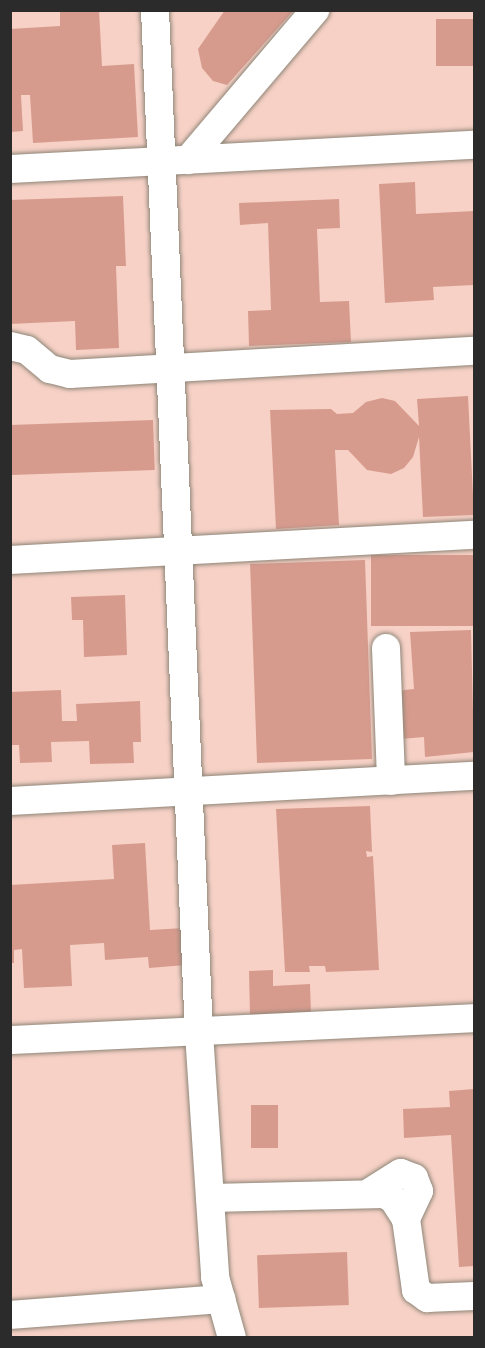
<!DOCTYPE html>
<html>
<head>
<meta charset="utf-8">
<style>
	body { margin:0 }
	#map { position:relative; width:485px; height:1348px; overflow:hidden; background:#f1e2c5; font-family:"Balsamiq Sans",sans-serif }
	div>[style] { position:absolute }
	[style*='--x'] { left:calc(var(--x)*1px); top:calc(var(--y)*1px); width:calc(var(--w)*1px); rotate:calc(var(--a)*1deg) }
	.built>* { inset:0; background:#f7d1c6; transform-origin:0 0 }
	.building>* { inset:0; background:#d79b8e; transform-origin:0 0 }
	.roads { filter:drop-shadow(0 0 2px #8e8678) drop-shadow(0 0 2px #8e8678) }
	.minor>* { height:28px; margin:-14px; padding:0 14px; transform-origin:14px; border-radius:14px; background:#fff }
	span { translate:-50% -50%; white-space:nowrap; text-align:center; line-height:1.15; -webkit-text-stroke:5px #fbf7ec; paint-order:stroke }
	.frame { position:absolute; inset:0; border:12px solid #2b2b2b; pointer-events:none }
</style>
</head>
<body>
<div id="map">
	<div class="built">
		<i style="left:11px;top:11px;width:463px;height:1326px"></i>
	</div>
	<div class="building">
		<i style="clip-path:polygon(60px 10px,99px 10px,102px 66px,134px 64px,138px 137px,33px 143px,30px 95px,21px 95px,23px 131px,10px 132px,10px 29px,60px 26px)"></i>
		<i style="clip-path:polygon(225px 10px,294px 10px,227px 85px,213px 81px,202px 68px,198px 49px)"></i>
		<i style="left:474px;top:19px;width:47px;height:38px;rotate:90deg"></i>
		<i style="clip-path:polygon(415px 182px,416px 214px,474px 211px,474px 285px,433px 287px,434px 300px,385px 303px,379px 184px)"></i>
		<i style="clip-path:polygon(123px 196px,126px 266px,116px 266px,119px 348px,76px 350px,75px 321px,10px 324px,10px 200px)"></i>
		<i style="clip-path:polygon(339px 199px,340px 228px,317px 229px,320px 302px,349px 301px,351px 342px,249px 346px,248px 311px,271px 310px,268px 223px,240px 225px,239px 203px)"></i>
		<i style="clip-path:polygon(468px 396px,474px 515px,423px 517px,419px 437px,413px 457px,404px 468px,391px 474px,367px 470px,348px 450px,335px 450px,339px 525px,276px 529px,270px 410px,331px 409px,337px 414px,353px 413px,366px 402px,382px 398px,395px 401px,419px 426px,417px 399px)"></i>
		<i style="left:153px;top:420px;width:50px;height:143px;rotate:88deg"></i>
		<i style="left:474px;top:555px;width:71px;height:103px;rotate:90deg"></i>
		<i style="left:365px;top:560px;width:199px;height:115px;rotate:88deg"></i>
		<i style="clip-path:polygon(125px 595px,127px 655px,84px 657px,83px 620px,72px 620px,71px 597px)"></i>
		<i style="clip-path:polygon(471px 630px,474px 752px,425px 757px,424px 737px,401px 739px,396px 691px,414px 689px,410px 632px)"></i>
		<i style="clip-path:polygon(61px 690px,62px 721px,77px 721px,76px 704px,140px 701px,141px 742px,133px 742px,134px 763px,90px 764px,89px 741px,51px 742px,52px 762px,20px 763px,19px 745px,10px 745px,10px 692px)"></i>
		<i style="clip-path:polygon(370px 806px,372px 852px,366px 851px,367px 857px,373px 856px,379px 970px,326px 972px,325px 966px,309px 966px,310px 972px,285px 972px,276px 809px)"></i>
		<i style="clip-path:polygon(145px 843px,150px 930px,184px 928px,186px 965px,149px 968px,148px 957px,105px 960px,104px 943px,70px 945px,72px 986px,24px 988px,22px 949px,14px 950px,14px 963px,10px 963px,10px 885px,114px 879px,112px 845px)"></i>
		<i style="clip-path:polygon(273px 970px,273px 986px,310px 984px,311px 1014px,250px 1015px,249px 971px)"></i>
		<i style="clip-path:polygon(474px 1089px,474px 1266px,459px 1267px,451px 1135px,404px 1138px,403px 1109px,450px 1107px,449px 1091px)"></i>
		<i style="left:278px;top:1105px;width:43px;height:27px;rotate:90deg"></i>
		<i style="left:347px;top:1252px;width:53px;height:90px;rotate:88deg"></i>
	</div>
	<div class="roads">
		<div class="minor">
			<i style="--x:155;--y:10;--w:1024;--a:87.54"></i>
			<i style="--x:199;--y:1033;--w:245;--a:86.2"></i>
			<i style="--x:215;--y:1277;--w:63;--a:74.4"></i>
			<i style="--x:188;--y:160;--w:197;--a:-49.7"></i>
			<i style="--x:10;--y:169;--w:465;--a:-3"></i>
			<i style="--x:10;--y:346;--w:17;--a:13"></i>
			<i style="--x:27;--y:350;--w:30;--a:40"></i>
			<i style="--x:50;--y:369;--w:21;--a:14"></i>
			<i style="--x:70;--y:374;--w:405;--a:-3.3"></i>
			<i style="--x:10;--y:560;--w:465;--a:-3.1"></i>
			<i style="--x:386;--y:648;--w:133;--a:87.8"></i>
			<i style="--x:10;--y:801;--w:465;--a:-3.1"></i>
			<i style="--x:10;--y:1040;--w:465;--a:-2.7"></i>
			<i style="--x:370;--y:1192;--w:36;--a:-32"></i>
			<i style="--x:401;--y:1173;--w:14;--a:21"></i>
			<i style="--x:414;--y:1178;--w:14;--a:69"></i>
			<i style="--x:419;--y:1191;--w:31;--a:115"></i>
			<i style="--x:210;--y:1198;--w:174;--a:-1.3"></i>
			<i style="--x:384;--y:1194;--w:10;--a:29"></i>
			<i style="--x:393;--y:1199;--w:24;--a:57"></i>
			<i style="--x:406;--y:1219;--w:72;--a:82"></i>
			<i style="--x:416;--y:1290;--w:14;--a:36"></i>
			<i style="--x:427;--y:1298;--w:47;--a:-2.4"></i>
			<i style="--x:10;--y:1315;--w:212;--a:-4.3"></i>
		</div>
	</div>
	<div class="frame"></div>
</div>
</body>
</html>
